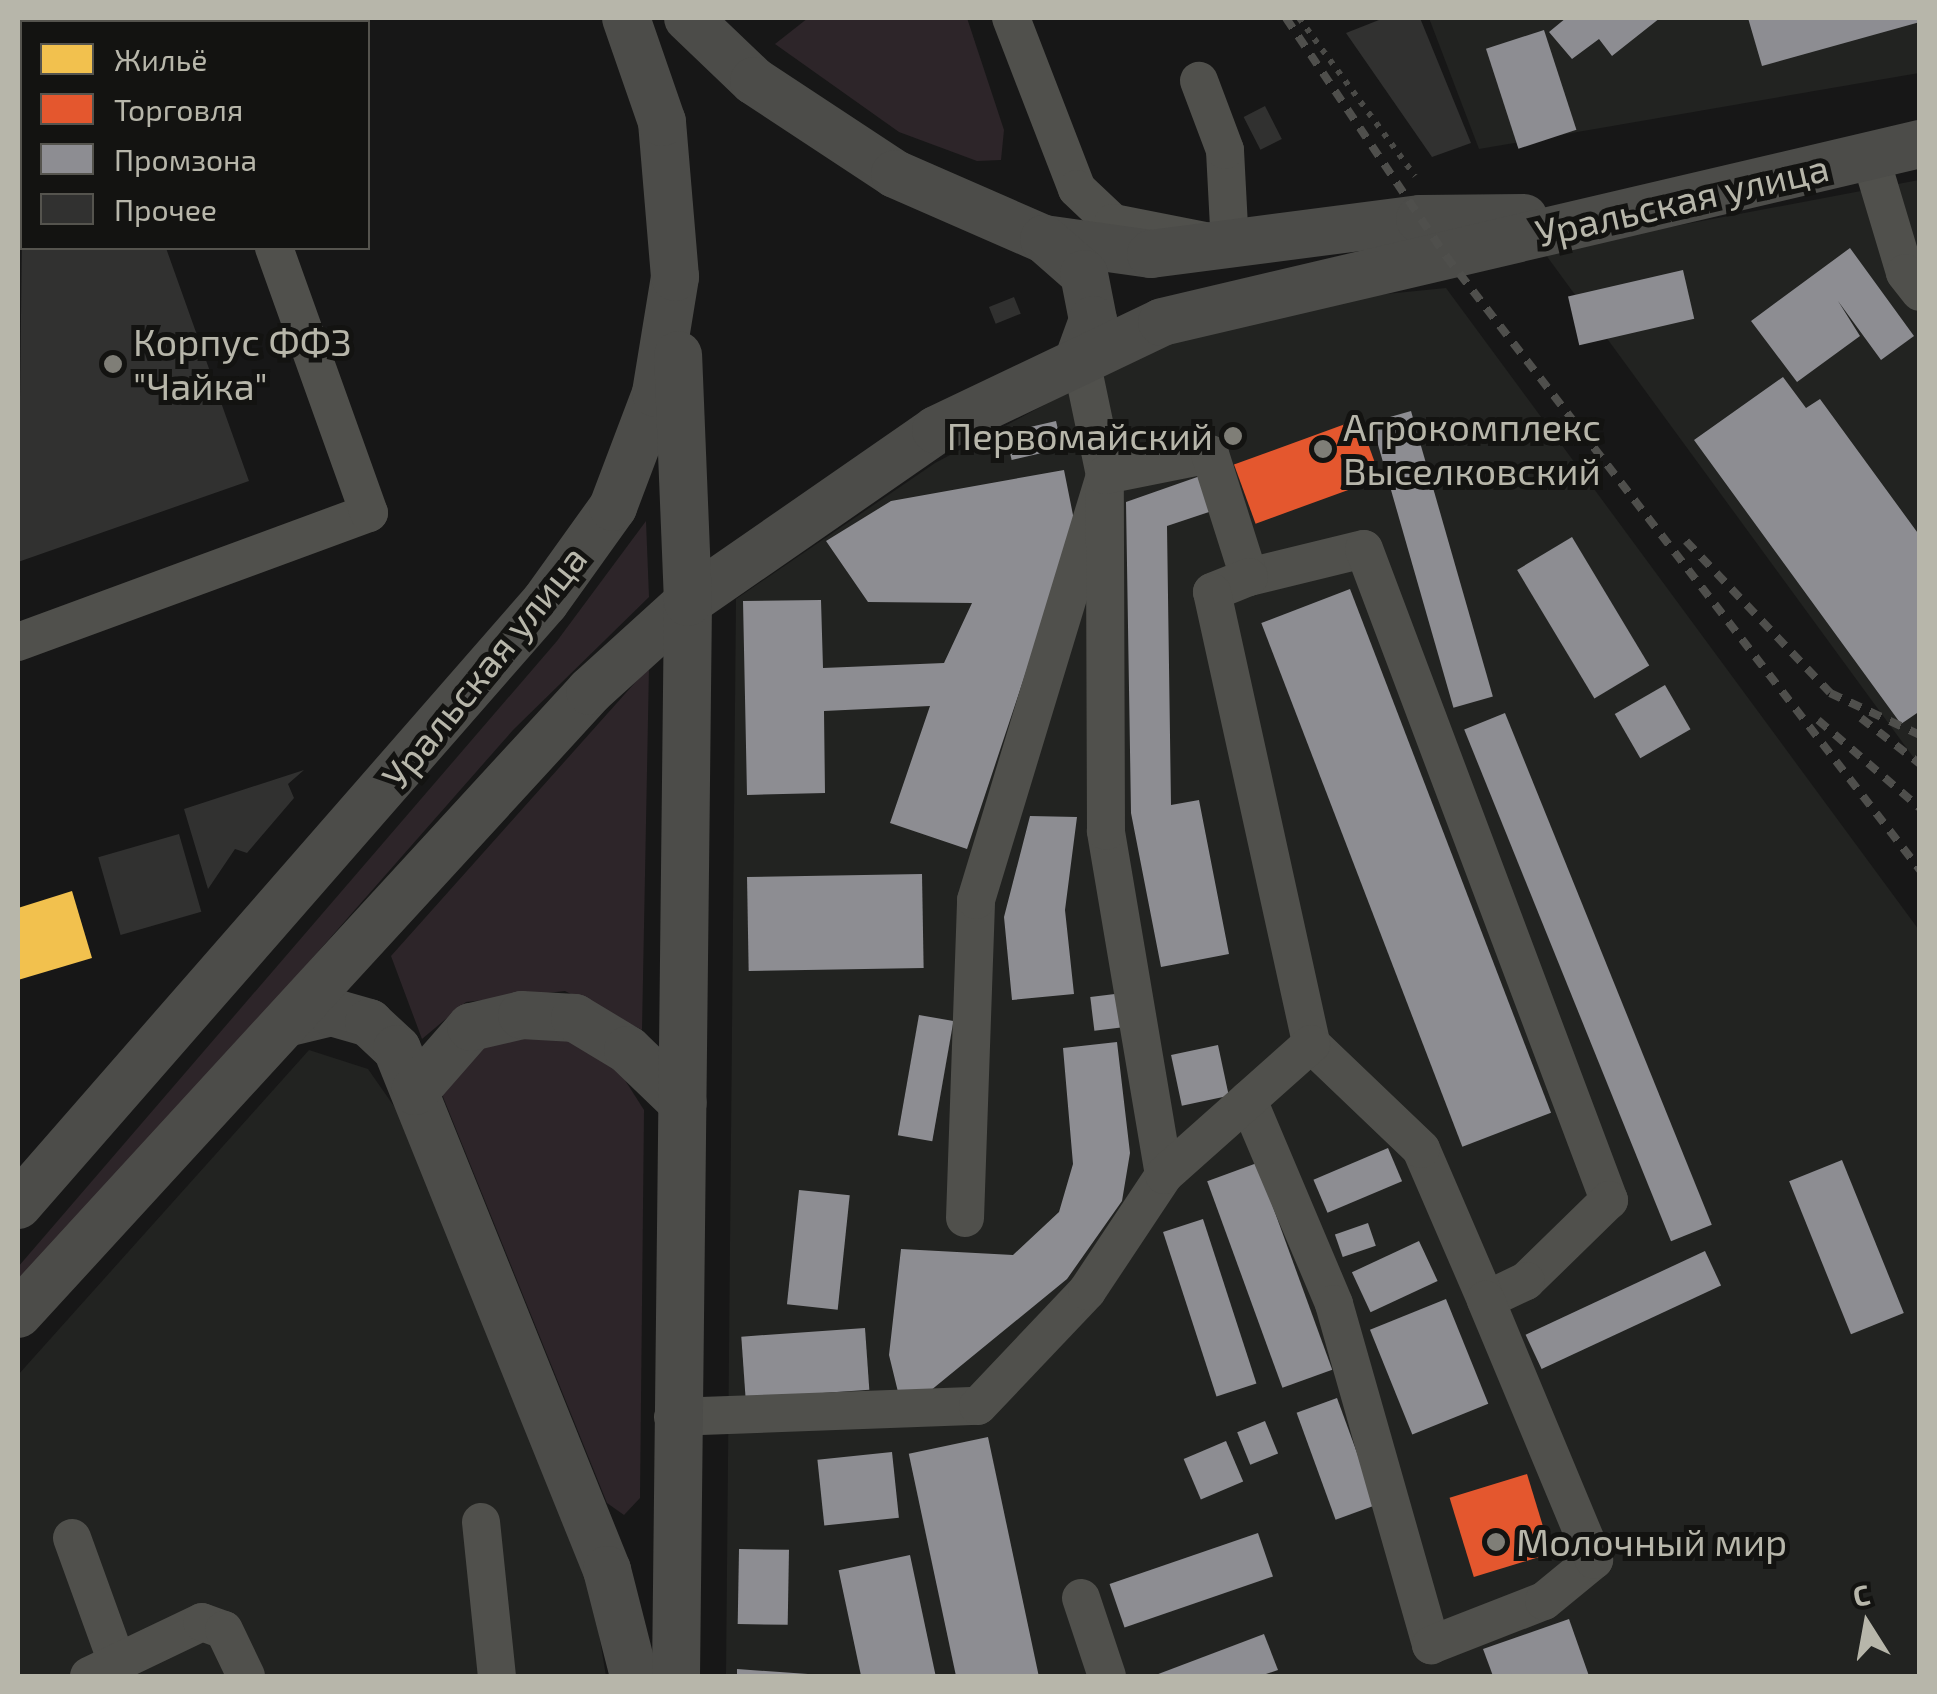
<!DOCTYPE html>
<html>
<head>
<meta charset="utf-8">
<style>
	body { margin:0 }
	#map { position:relative; width:1937px; height:1694px; overflow:hidden; background:#171717; font-family:"Exo 2",sans-serif }
	div>[style] { position:absolute }
	[style*='--x'] { left:calc(var(--x)*1px); top:calc(var(--y)*1px); width:calc(var(--w)*1px); rotate:calc(var(--a)*1deg) }
	.built>* { inset:0; background:#222321 }
	.green>* { inset:0; background:#2d2529 }
	.homes>* { inset:0; background:#f2c14e }
	.shops>* { inset:0; background:#e4572e; transform-origin:0 0 }
	.industry>* { inset:0; background:#8d8d92; transform-origin:0 0 }
	.building>* { inset:0; background:#313130; transform-origin:0 0 }
	.path>* { height:6px; margin-top:-3px; transform-origin:0; background:repeating-linear-gradient(90deg,#4a4a47 0 5px,transparent 0 13px) }
	.minor>* { height:38px; margin:-19px; padding:0 19px; transform-origin:19px; border-radius:19px; background:#50504c }
	.major>* { height:48px; margin:-24px; padding:0 24px; transform-origin:24px; border-radius:24px; background:#4c4c49 }
	.rail>* { height:8px; margin-top:-4px; transform-origin:0; background:repeating-linear-gradient(90deg,#4f4f4c 0 12px,transparent 0 22px) }
	.dots>* { width:28px; height:28px; translate:-50% -50%; box-sizing:border-box; border:5px solid #131311; border-radius:50% }
	span { translate:-50% -50%; white-space:nowrap; text-align:center; line-height:1.15; -webkit-text-stroke:10px #131311; paint-order:stroke }
	.street-label { font-size:38px; color:#b7b6aa }
	.poi-label { font-size:38px; color:#b7b6aa }
	.left { translate:0 -50%; text-align:left }
	.right { translate:-100% -50%; text-align:right }
	.frame { position:absolute; inset:0; border:20px solid #b7b6aa; pointer-events:none }
	.legend { position:absolute; left:20px; top:20px; width:350px; height:230px; box-sizing:border-box; background:#131311; border:2px solid #55544e; margin:0; padding:12px 18px; list-style:none; font-size:30px; color:#b7b6aa }
	.legend li { display:flex; align-items:center; gap:20px; height:50px }
	.legend b { width:50px; border:2px solid #55544e }
	.north { position:absolute; left:1817px; top:1574px; width:100px; height:100px; -webkit-text-stroke:8px #131311; paint-order:stroke; rotate:349deg; font-size:28px; font-weight:700; line-height:40px; text-align:center; color:#b7b6aa }
	.north::after { content:''; display:block; margin:auto; width:35px; height:45px; background:#b7b6aa; clip-path:polygon(50% 0,100% 100%,50% 72%,0 100%) }
</style>
</head>
<body>
<div id="map">
	<div class="built">
		<i style="clip-path:polygon(1429px 18px,1919px 18px,1919px 73px,1479px 149px)"></i>
		<i style="clip-path:polygon(1919px 180px,1919px 765px,1543px 251px)"></i>
		<i style="clip-path:polygon(1446px 288px,1919px 930px,1919px 1676px,726px 1676px,736px 599px,935px 463px,1154px 347px,1326px 300px)"></i>
		<i style="clip-path:polygon(309px 1050px,368px 1069px,405px 1122px,590px 1580px,606px 1676px,18px 1676px,18px 1375px)"></i>
	</div>
	<div class="green">
		<i style="clip-path:polygon(808px 18px,967px 18px,1004px 130px,1001px 160px,977px 161px,899px 132px,775px 44px)"></i>
		<i style="clip-path:polygon(646px 521px,649px 597px,513px 730px,18px 1293px,18px 1267px,557px 641px)"></i>
		<i style="clip-path:polygon(649px 667px,642px 1030px,565px 991px,466px 1002px,422px 1039px,391px 956px)"></i>
		<i style="clip-path:polygon(522px 1035px,568px 1035px,616px 1066px,644px 1110px,640px 1498px,624px 1515px,607px 1503px,439px 1087px,472px 1050px)"></i>
	</div>
	<div class="homes">
		<i style="clip-path:polygon(72px 891px,92px 958px,18px 980px,18px 908px)"></i>
	</div>
	<div class="shops">
		<i style="left:1359px;top:419px;width:63px;height:133px;rotate:70deg"></i>
		<i style="left:1527px;top:1474px;width:83px;height:81px;rotate:73deg"></i>
	</div>
	<div class="industry">
		<i style="clip-path:polygon(1566px 18px,1660px 18px,1612px 56px,1599px 39px,1572px 59px,1549px 32px)"></i>
		<i style="clip-path:polygon(1748px 18px,1920px 18px,1920px 22px,1762px 66px)"></i>
		<i style="left:1544px;top:30px;width:105px;height:61px;rotate:72deg"></i>
		<i style="clip-path:polygon(1850px 248px,1914px 336px,1881px 360px,1838px 301px,1860px 336px,1797px 382px,1751px 321px)"></i>
		<i style="left:1683px;top:270px;width:50px;height:118px;rotate:77deg"></i>
		<i style="clip-path:polygon(1783px 377px,1806px 408px,1820px 399px,1920px 536px,1920px 711px,1901px 724px,1694px 440px)"></i>
		<i style="left:1411px;top:411px;width:297px;height:41px;rotate:74deg"></i>
		<i style="left:1056px;top:421px;width:28px;height:52px;rotate:77deg"></i>
		<i style="clip-path:polygon(1064px 470px,1075px 525px,967px 849px,890px 823px,930px 706px,824px 711px,825px 793px,747px 795px,743px 601px,821px 600px,823px 668px,944px 663px,972px 603px,868px 602px,826px 541px,891px 501px)"></i>
		<i style="clip-path:polygon(1203px 475px,1215px 510px,1167px 526px,1171px 805px,1199px 800px,1229px 954px,1161px 967px,1131px 813px,1126px 502px)"></i>
		<i style="left:1572px;top:537px;width:150px;height:64px;rotate:59deg"></i>
		<i style="left:1350px;top:589px;width:561px;height:95px;rotate:69deg"></i>
		<i style="left:1665px;top:685px;width:51px;height:58px;rotate:60deg"></i>
		<i style="left:1505px;top:713px;width:552px;height:44px;rotate:68deg"></i>
		<i style="clip-path:polygon(1030px 816px,1077px 817px,1065px 910px,1074px 994px,1012px 1000px,1004px 917px)"></i>
		<i style="left:922px;top:874px;width:94px;height:175px;rotate:89deg"></i>
		<i style="left:1123px;top:993px;width:34px;height:33px;rotate:83deg"></i>
		<i style="left:919px;top:1015px;width:35px;height:122px;rotate:10deg"></i>
		<i style="clip-path:polygon(1117px 1042px,1130px 1153px,1122px 1201px,1067px 1279px,930px 1391px,898px 1392px,889px 1355px,901px 1249px,1013px 1255px,1059px 1212px,1073px 1164px,1063px 1048px)"></i>
		<i style="left:1218px;top:1045px;width:52px;height:48px;rotate:78deg"></i>
		<i style="left:1388px;top:1148px;width:36px;height:81px;rotate:67deg"></i>
		<i style="left:1842px;top:1160px;width:165px;height:57px;rotate:68deg"></i>
		<i style="left:1257px;top:1163px;width:220px;height:53px;rotate:70deg"></i>
		<i style="left:799px;top:1190px;width:51px;height:115px;rotate:6deg"></i>
		<i style="left:1203px;top:1219px;width:173px;height:42px;rotate:72deg"></i>
		<i style="left:1368px;top:1223px;width:24px;height:35px;rotate:71deg"></i>
		<i style="left:1419px;top:1241px;width:44px;height:74px;rotate:65deg"></i>
		<i style="left:1705px;top:1251px;width:38px;height:198px;rotate:65deg"></i>
		<i style="left:1446px;top:1299px;width:113px;height:82px;rotate:68deg"></i>
		<i style="left:865px;top:1328px;width:62px;height:124px;rotate:86deg"></i>
		<i style="left:1337px;top:1398px;width:114px;height:43px;rotate:70deg"></i>
		<i style="left:1265px;top:1421px;width:35px;height:30px;rotate:68deg"></i>
		<i style="left:988px;top:1437px;width:244px;height:81px;rotate:78deg"></i>
		<i style="left:1226px;top:1441px;width:44px;height:46px;rotate:67deg"></i>
		<i style="left:892px;top:1452px;width:66px;height:75px;rotate:84deg"></i>
		<i style="left:1258px;top:1533px;width:46px;height:157px;rotate:71deg"></i>
		<i style="left:739px;top:1549px;width:50px;height:75px;rotate:1deg"></i>
		<i style="left:910px;top:1555px;width:124px;height:73px;rotate:78deg"></i>
		<i style="clip-path:polygon(1569px 1619px,1589px 1676px,1493px 1676px,1483px 1649px)"></i>
		<i style="clip-path:polygon(1264px 1634px,1278px 1670px,1260px 1676px,1153px 1676px)"></i>
		<i style="clip-path:polygon(737px 1669px,808px 1674px,808px 1676px,737px 1676px)"></i>
	</div>
	<div class="building">
		<i style="clip-path:polygon(1384px 18px,1420px 18px,1471px 143px,1432px 157px,1346px 33px)"></i>
		<i style="left:1265px;top:106px;width:37px;height:24px;rotate:63deg"></i>
		<i style="clip-path:polygon(22px 235px,22px 248px,166px 248px,249px 481px,18px 562px)"></i>
		<i style="left:1014px;top:297px;width:18px;height:27px;rotate:68deg"></i>
		<i style="clip-path:polygon(304px 770px,288px 784px,294px 798px,247px 853px,235px 849px,208px 889px,184px 809px)"></i>
		<i style="left:179px;top:834px;width:81px;height:84px;rotate:74deg"></i>
	</div>
	<div class="path">
		<i style="--x:1299;--y:18;--w:196;--a:53.7"></i>
	</div>
	<div class="minor">
		<i style="--x:1011;--y:18;--w:183;--a:68.9"></i>
		<i style="--x:1077;--y:189;--w:50;--a:43.4"></i>
		<i style="--x:1113;--y:223;--w:119;--a:11.1"></i>
		<i style="--x:1230;--y:246;--w:96;--a:-93"></i>
		<i style="--x:1225;--y:150;--w:74;--a:-110.6"></i>
		<i style="--x:1870;--y:156;--w:122;--a:73.3"></i>
		<i style="--x:1905;--y:273;--w:24;--a:52"></i>
		<i style="--x:18;--y:168;--w:4;--a:-27"></i>
		<i style="--x:1249;--y:577;--w:118;--a:-13.7"></i>
		<i style="--x:1364;--y:549;--w:696;--a:69.38"></i>
		<i style="--x:1609;--y:1200;--w:116;--a:135.7"></i>
		<i style="--x:1526;--y:1281;--w:44;--a:154.6"></i>
		<i style="--x:1486;--y:1300;--w:164;--a:-113.3"></i>
		<i style="--x:1421;--y:1149;--w:152;--a:-136.3"></i>
		<i style="--x:18;--y:642;--w:374;--a:-20.2"></i>
		<i style="--x:369;--y:513;--w:282;--a:-109.7"></i>
		<i style="--x:1248;--y:1100;--w:221;--a:67.1"></i>
		<i style="--x:1334;--y:1304;--w:355;--a:74.1"></i>
		<i style="--x:1431;--y:1645;--w:121;--a:-21.3"></i>
		<i style="--x:1544;--y:1601;--w:65;--a:-39.4"></i>
		<i style="--x:1594;--y:1560;--w:282;--a:-112.6"></i>
		<i style="--x:965;--y:1218;--w:318;--a:-88"></i>
		<i style="--x:976;--y:900;--w:444;--a:-73.1"></i>
		<i style="--x:1105;--y:475;--w:123;--a:-101.8"></i>
		<i style="--x:673;--y:1417;--w:305;--a:-2.1"></i>
		<i style="--x:978;--y:1406;--w:158;--a:-46.5"></i>
		<i style="--x:1087;--y:1291;--w:139;--a:-56.4"></i>
		<i style="--x:1164;--y:1175;--w:349;--a:-99.6"></i>
		<i style="--x:1106;--y:831;--w:356;--a:-90.2"></i>
		<i style="--x:1105;--y:475;--w:107;--a:-11.3"></i>
		<i style="--x:1210;--y:454;--w:129;--a:72.4"></i>
		<i style="--x:1249;--y:577;--w:40;--a:158"></i>
		<i style="--x:1212;--y:592;--w:463;--a:77.6"></i>
		<i style="--x:1311;--y:1044;--w:197;--a:138.3"></i>
		<i style="--x:481;--y:1522;--w:155;--a:84.1"></i>
		<i style="--x:72;--y:1538;--w:132;--a:70.1"></i>
		<i style="--x:1081;--y:1598;--w:82;--a:71.6"></i>
		<i style="--x:89;--y:1676;--w:125;--a:-25.5"></i>
		<i style="--x:202;--y:1622;--w:23;--a:20"></i>
		<i style="--x:224;--y:1630;--w:51;--a:64.4"></i>
	</div>
	<div class="major">
		<i style="--x:688;--y:18;--w:91;--a:43.7"></i>
		<i style="--x:754;--y:81;--w:169;--a:33.4"></i>
		<i style="--x:895;--y:174;--w:163;--a:23.6"></i>
		<i style="--x:1044;--y:239;--w:108;--a:8"></i>
		<i style="--x:1151;--y:254;--w:271;--a:-7.4"></i>
		<i style="--x:1420;--y:219;--w:104;--a:-0.6"></i>
		<i style="--x:1044;--y:239;--w:53;--a:41.2"></i>
		<i style="--x:1084;--y:274;--w:47;--a:78.9"></i>
		<i style="--x:1093;--y:320;--w:37;--a:110"></i>
		<i style="--x:286;--y:1023;--w:46;--a:-13.7"></i>
		<i style="--x:331;--y:1012;--w:40;--a:16"></i>
		<i style="--x:369;--y:1023;--w:38;--a:43"></i>
		<i style="--x:397;--y:1049;--w:562;--a:68.05"></i>
		<i style="--x:607;--y:1570;--w:109;--a:75.7"></i>
		<i style="--x:415;--y:1091;--w:85;--a:-48.8"></i>
		<i style="--x:471;--y:1027;--w:52;--a:-13.2"></i>
		<i style="--x:522;--y:1015;--w:53;--a:3.2"></i>
		<i style="--x:575;--y:1018;--w:62;--a:31.1"></i>
		<i style="--x:628;--y:1050;--w:76;--a:43.9"></i>
		<i style="--x:18;--y:1205;--w:801;--a:-48.85"></i>
		<i style="--x:545;--y:602;--w:117;--a:-54.4"></i>
		<i style="--x:613;--y:507;--w:122;--a:-69.3"></i>
		<i style="--x:656;--y:393;--w:118;--a:-80.7"></i>
		<i style="--x:675;--y:277;--w:156;--a:-94.8"></i>
		<i style="--x:662;--y:122;--w:110;--a:-109.1"></i>
		<i style="--x:18;--y:1314;--w:846;--a:-47.44"></i>
		<i style="--x:590;--y:691;--w:132;--a:-42.2"></i>
		<i style="--x:688;--y:602;--w:302;--a:-34.7"></i>
		<i style="--x:936;--y:430;--w:250;--a:-25.5"></i>
		<i style="--x:1162;--y:322;--w:779;--a:-13.22"></i>
		<i style="--x:676;--y:1676;--w:1074;--a:-89.36"></i>
		<i style="--x:688;--y:602;--w:247;--a:-92.3"></i>
	</div>
	<div class="rail">
		<i style="--x:1286;--y:18;--w:287;--a:56.1"></i>
		<i style="--x:1446;--y:256;--w:776;--a:52.33"></i>
		<i style="--x:1686;--y:541;--w:209;--a:46.5"></i>
		<i style="--x:1830;--y:693;--w:99;--a:25"></i>
		<i style="--x:1861;--y:718;--w:75;--a:37.9"></i>
		<i style="--x:1818;--y:720;--w:135;--a:40.8"></i>
	</div>
	<div class="dots">
		<i style="left:113px;top:364px;background:#7f7e77"></i>
		<i style="left:1233px;top:436px;background:#7f7e77"></i>
		<i style="left:1323px;top:449px;background:#7f7e77"></i>
		<i style="left:1496px;top:1542px;background:#7f7e77"></i>
	</div>
	<div class="street-label">
		<span style="left:1682px;top:200px;rotate:-13deg">Уральская улица</span>
		<span style="left:484px;top:667px;rotate:-51deg">Уральская улица</span>
	</div>
	<div class="poi-label">
		<span class="left" style="left:133px;top:364px">Корпус ФФЗ<br>"Чайка"</span>
		<span class="left" style="left:1343px;top:449px">Агрокомплекс<br>Выселковский</span>
		<span class="right" style="left:1213px;top:436px">Первомайский</span>
		<span class="left" style="left:1516px;top:1542px">Молочный мир</span>
	</div>
	<div class="frame"></div>
	<ul class="legend">
	<li><b style="height:28px;background:#f2c14e"></b>Жильё</li>
	<li><b style="height:28px;background:#e4572e"></b>Торговля</li>
	<li><b style="height:28px;background:#8d8d92"></b>Промзона</li>
	<li><b style="height:28px;background:#313130"></b>Прочее</li>
	</ul>
	<div class="north">С</div>
</div>
</body>
</html>
